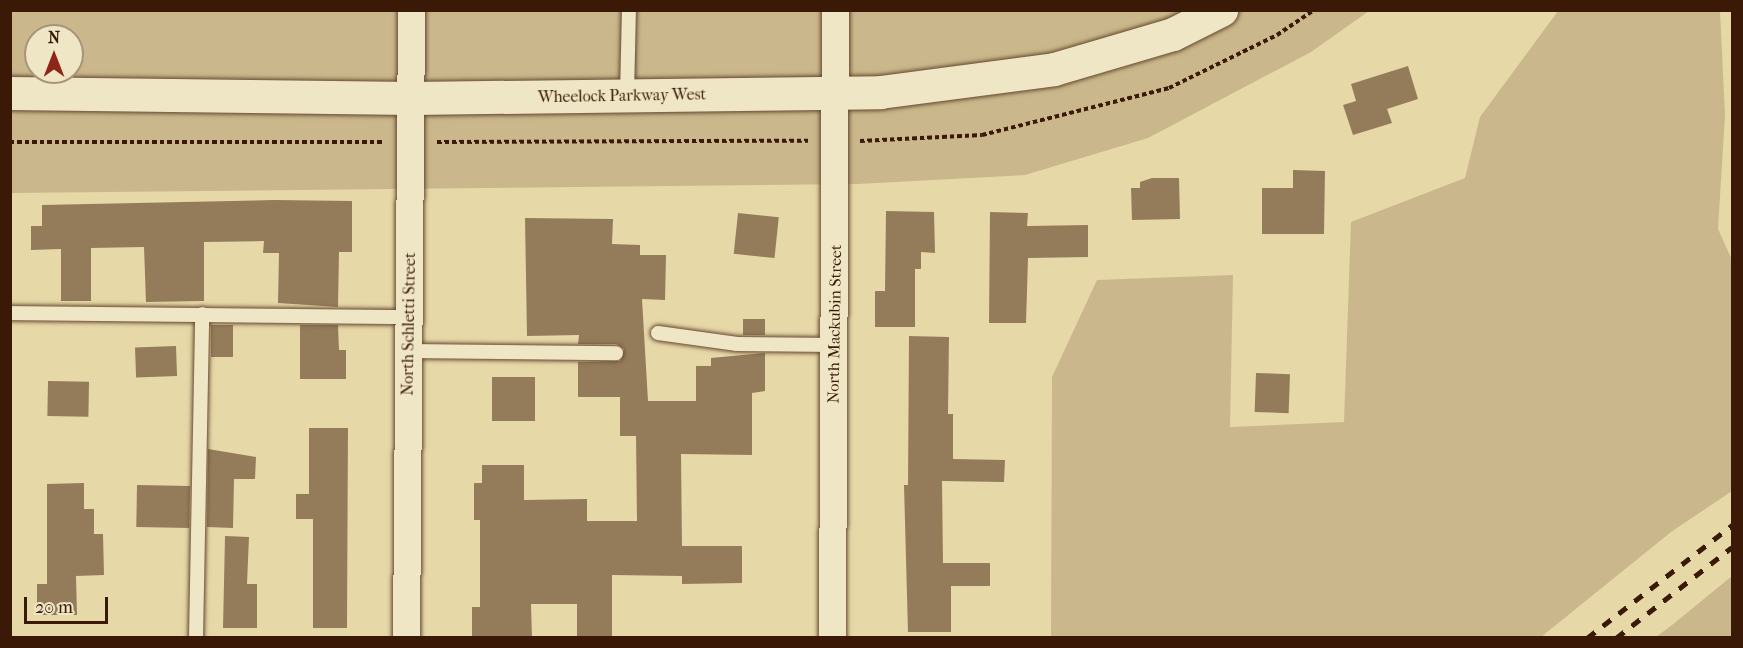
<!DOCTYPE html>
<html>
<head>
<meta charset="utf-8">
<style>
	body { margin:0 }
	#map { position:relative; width:1743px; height:648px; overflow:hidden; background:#e7d8a8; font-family:"IM FELL French Canon",serif }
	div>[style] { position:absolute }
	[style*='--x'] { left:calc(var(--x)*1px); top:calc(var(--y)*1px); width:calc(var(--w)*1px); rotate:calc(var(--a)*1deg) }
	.green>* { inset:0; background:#cab88c }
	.building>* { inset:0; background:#947c5a; transform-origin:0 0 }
	.path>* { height:4px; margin-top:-2px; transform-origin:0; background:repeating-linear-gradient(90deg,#3a1906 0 4.5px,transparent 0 7.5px) }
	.roads { filter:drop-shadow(0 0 2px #65492e) drop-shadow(0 0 2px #65492e) }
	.lane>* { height:14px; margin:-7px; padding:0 7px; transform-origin:7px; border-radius:7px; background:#efe6c6 }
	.street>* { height:27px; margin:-13.5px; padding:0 13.5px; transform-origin:13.5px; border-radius:13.5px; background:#efe6c6 }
	.secondary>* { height:33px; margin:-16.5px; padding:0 16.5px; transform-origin:16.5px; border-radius:16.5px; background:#efe6c6 }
	.rail>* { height:4.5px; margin-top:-2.25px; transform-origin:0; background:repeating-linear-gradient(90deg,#3a1906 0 10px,transparent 0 20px) }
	span { translate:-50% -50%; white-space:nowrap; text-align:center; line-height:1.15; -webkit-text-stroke:4.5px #efe6c6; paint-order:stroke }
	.street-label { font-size:16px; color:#3a1906 }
	.frame { position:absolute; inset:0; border:12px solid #3a1906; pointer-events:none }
	.north { position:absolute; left:24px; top:24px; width:60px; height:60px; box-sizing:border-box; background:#efe6c6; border:2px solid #a79479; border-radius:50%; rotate:0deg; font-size:16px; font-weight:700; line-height:24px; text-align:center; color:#3a1906 }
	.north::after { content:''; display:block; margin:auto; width:21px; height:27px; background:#8f2418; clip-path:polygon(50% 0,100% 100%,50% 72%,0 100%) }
	.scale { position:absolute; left:24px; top:597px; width:84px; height:27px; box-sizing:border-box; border:3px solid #3a1906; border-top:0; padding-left:8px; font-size:18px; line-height:21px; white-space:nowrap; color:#3a1906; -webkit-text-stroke:4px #efe6c6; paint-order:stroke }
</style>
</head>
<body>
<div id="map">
	<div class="green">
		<i style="clip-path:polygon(evenodd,10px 11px,1369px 11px,1311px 52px,1148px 138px,1025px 175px,858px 184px,11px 193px,10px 11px,36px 36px,72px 36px,72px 72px,36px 72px,36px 36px)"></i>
		<i style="clip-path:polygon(1558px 11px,1720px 11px,1725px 115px,1718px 229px,1732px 260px,1732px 491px,1671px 532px,1541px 637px,1051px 637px,1052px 377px,1097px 280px,1233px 275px,1230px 427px,1344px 422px,1351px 222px,1465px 178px,1480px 117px)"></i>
		<i style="clip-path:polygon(1732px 576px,1732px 637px,1656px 637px,1672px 625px)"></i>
	</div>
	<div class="building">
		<i style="clip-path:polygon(1408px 66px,1418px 99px,1387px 109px,1392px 123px,1353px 135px,1343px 105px,1356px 101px,1351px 84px)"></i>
		<i style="clip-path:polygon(1293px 170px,1325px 171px,1324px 234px,1262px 234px,1262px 188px,1293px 188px)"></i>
		<i style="clip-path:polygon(1152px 178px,1179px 178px,1180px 219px,1132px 220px,1131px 188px,1140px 188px,1140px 182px)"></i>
		<i style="clip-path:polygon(274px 200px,352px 201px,352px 252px,339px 252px,338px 307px,278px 303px,279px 253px,263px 253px,264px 241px,204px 242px,204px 301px,146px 302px,144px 247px,91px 248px,91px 301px,61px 301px,61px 249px,31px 250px,31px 226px,42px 226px,42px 205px)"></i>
		<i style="clip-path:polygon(886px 211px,934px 212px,935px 253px,921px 252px,921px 269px,915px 269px,915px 327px,875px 327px,875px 291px,885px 291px)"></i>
		<i style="clip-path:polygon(990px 212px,1028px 213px,1027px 226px,1088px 225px,1088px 257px,1028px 258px,1026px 323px,989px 323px)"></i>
		<i style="left:738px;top:213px;width:41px;height:41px;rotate:6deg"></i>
		<i style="clip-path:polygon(525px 218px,613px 219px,612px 244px,640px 245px,640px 255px,666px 255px,665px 300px,642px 299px,648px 401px,696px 401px,696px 366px,711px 366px,711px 358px,765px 353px,765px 391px,752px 393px,752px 455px,681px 454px,682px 546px,742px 546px,742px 583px,682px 584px,682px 576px,612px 575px,612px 638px,577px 638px,577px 604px,531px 604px,532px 638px,472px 638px,472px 607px,480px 607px,480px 520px,474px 520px,474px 483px,482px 483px,482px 465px,524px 465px,524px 500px,587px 499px,587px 521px,637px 521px,636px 436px,620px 436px,620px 397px,578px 397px,578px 362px,620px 361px,624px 349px,616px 344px,578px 344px,579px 335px,527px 336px)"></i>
		<i style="left:743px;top:319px;width:22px;height:16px"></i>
		<i style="left:211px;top:325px;width:22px;height:32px"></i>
		<i style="clip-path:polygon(300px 325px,338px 325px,339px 350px,346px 350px,346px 379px,300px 379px)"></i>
		<i style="clip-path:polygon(909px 336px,949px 337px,948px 414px,953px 414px,953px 459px,1005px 460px,1004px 482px,942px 481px,943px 563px,990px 563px,990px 586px,951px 586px,951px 632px,908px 632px,904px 485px,908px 485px)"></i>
		<i style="left:176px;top:346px;width:30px;height:41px;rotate:88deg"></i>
		<i style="left:1256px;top:373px;width:34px;height:39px;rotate:2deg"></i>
		<i style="left:492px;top:377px;width:43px;height:44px"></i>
		<i style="left:48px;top:381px;width:41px;height:35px;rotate:1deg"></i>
		<i style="clip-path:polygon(309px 428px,348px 428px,347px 628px,313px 628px,313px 519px,296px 519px,296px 494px,309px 494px)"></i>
		<i style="clip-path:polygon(208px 449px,256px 457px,255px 479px,234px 479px,233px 528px,207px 527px)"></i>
		<i style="clip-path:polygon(84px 483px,84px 509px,94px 509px,94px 534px,103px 534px,104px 575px,76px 576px,77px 615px,37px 615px,37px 584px,47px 584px,47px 484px)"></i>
		<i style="left:137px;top:485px;width:53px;height:42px;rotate:1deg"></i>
		<i style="clip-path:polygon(225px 536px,249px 537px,247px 584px,257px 584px,257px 628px,223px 628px)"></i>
	</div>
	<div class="path">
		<i style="--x:860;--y:141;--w:122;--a:-2.8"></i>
		<i style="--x:982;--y:135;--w:193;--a:-14.1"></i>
		<i style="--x:1169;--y:88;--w:120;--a:-26.1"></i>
		<i style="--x:1277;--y:35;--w:45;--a:-34"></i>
		<i style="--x:10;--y:142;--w:375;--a:0"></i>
		<i style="--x:437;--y:142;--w:371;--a:-0.2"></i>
	</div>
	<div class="roads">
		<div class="lane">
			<i style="--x:627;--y:96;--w:86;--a:-88.7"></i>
			<i style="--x:10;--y:313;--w:399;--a:0.6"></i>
			<i style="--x:658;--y:333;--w:80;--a:7.9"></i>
			<i style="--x:737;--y:344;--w:98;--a:0.6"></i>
			<i style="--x:409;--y:351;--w:207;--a:0.6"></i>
			<i style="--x:196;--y:638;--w:324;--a:-88.9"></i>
		</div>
		<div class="street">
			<i style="--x:406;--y:638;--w:628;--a:-89.54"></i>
			<i style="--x:832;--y:638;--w:628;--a:-89.73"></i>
		</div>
		<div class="secondary">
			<i style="--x:10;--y:93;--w:402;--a:0.7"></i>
			<i style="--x:412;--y:98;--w:468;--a:-0.7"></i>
			<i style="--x:880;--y:92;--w:176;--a:-7.5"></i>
			<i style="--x:1054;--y:69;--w:124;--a:-16.4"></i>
			<i style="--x:1173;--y:34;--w:54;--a:-26.6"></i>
		</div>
	</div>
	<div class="rail">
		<i style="--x:1587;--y:638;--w:184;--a:-37.9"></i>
		<i style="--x:1616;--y:638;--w:147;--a:-38.1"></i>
	</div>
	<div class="street-label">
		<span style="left:622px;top:96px;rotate:-1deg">Wheelock Parkway West</span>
		<span style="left:409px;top:324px;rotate:-89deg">North Schletti Street</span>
		<span style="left:835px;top:324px;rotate:-89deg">North Mackubin Street</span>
	</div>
	<div class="frame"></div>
	<div class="north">N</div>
	<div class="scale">20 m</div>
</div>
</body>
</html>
